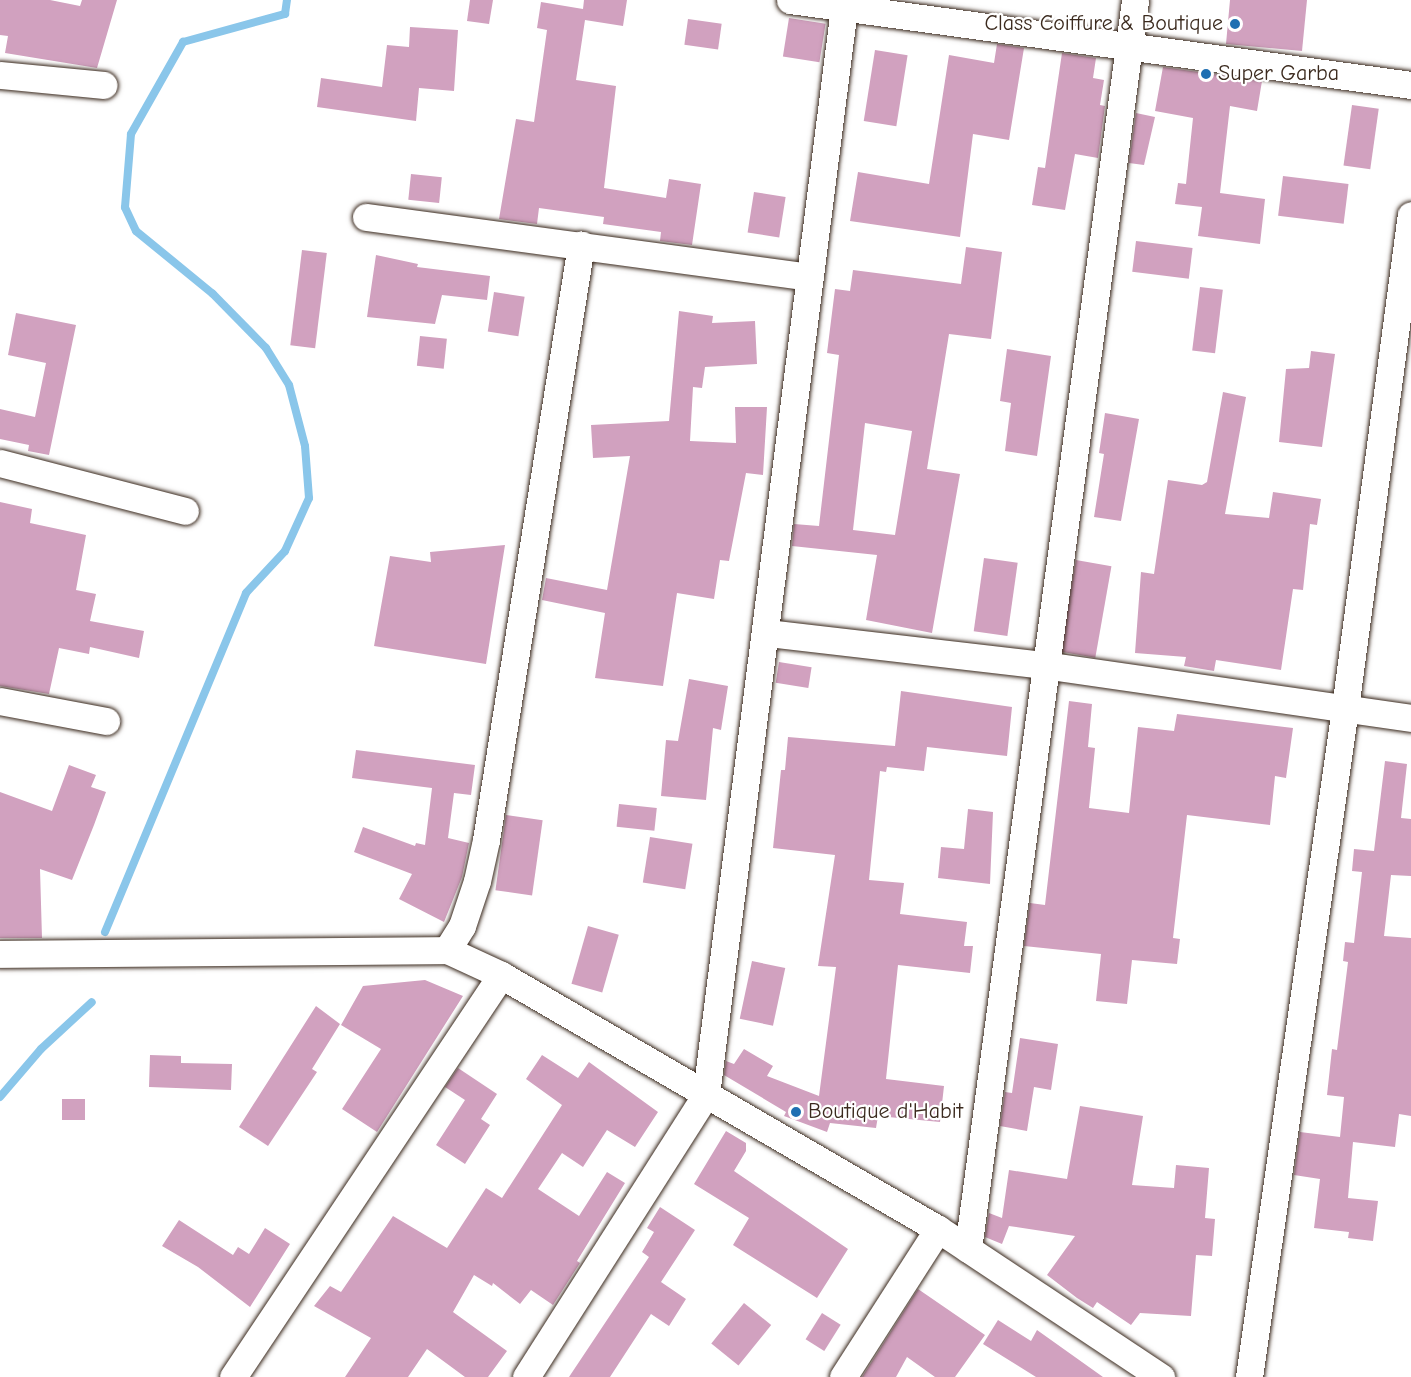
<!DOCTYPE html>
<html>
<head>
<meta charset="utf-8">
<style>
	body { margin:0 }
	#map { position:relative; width:1411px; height:1377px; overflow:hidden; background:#fff; font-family:"Comic Neue",sans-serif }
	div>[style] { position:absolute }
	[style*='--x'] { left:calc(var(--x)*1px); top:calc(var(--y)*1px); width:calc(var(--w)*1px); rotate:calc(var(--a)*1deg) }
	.stream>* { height:8px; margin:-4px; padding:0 4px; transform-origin:4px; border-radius:4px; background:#8ac6ea }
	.building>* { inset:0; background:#d1a1bf; transform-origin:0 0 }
	.roads { filter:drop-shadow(0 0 2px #3b2a1e) drop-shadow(0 0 2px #3b2a1e) }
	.minor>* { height:27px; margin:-13.5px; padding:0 13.5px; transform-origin:13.5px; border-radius:13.5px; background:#fff }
	.dots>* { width:16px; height:16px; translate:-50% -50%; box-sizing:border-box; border:3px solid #fff; border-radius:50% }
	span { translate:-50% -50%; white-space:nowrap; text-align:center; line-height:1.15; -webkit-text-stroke:4.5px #fff; paint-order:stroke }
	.poi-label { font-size:22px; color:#3b2a1e }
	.right { translate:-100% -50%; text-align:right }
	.left { translate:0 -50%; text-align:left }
</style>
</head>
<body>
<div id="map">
	<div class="stream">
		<i style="--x:105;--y:932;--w:367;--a:-67.4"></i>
		<i style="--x:246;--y:593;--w:57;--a:-47.1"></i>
		<i style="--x:285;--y:551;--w:58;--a:-65.6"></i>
		<i style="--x:309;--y:498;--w:52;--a:-94.4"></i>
		<i style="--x:305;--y:446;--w:63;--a:-104.7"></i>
		<i style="--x:289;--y:385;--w:44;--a:-121.9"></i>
		<i style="--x:266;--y:348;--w:76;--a:-134.5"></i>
		<i style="--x:213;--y:294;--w:99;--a:-140.7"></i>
		<i style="--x:136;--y:231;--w:26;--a:-115"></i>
		<i style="--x:125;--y:207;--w:73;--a:-85.3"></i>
		<i style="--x:131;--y:134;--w:106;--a:-60.5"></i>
		<i style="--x:183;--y:42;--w:106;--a:-15.4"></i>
		<i style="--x:285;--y:14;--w:14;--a:-82"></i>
		<i style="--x:0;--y:1097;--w:63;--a:-49.5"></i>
		<i style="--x:41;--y:1049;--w:69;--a:-42.7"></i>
	</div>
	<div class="building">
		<i style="clip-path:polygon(0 0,50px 0,80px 6px,82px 0,117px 0,97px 68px,5px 53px,8px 36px,0 35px)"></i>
		<i style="clip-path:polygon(470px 0,493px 0,489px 24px,467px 21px)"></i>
		<i style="clip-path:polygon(584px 0,627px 0,623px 26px,585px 20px,576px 80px,616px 86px,604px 188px,666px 198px,669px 179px,701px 184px,692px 245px,660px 241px,661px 232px,603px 224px,604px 217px,539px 208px,537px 224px,499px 219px,516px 119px,534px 122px,547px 30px,537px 28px,541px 2px,583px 9px)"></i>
		<i style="clip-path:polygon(1230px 0,1307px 0,1302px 51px,1226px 44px)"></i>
		<i style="left:789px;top:18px;width:37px;height:39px;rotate:9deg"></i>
		<i style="left:688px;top:19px;width:34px;height:26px;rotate:8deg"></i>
		<i style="clip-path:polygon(410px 27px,458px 30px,454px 91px,419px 88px,416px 121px,317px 107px,321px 78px,382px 87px,387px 45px,409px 47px)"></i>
		<i style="clip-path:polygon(997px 44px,1024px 48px,1009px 140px,973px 134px,960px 237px,850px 221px,858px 172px,929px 184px,949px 55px,994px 63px)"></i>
		<i style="left:875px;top:50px;width:33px;height:72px;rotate:9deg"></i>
		<i style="clip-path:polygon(1062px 53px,1096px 58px,1093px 78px,1104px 80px,1100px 105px,1105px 106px,1098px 158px,1075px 154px,1065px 210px,1032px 205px,1038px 167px,1045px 168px)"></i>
		<i style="clip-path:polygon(1163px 67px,1262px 81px,1257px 111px,1230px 106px,1220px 193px,1265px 199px,1260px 244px,1198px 236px,1202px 207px,1175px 204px,1178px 183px,1186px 184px,1193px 118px,1155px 111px)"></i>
		<i style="left:1352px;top:105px;width:27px;height:61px;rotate:8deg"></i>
		<i style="clip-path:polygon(1136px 113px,1155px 117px,1144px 165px,1129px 163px)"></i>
		<i style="left:411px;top:174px;width:31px;height:26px;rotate:6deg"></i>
		<i style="left:1283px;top:176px;width:66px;height:40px;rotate:7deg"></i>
		<i style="left:754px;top:192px;width:32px;height:41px;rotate:9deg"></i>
		<i style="left:1136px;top:241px;width:57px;height:31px;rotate:7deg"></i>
		<i style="clip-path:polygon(evenodd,966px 247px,1002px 252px,991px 339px,949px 334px,927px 469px,960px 474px,932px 633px,866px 620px,877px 555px,792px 546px,794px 524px,819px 526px,839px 355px,827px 353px,835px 289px,850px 291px,853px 270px,961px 284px,966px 247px,865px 423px,912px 431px,895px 535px,853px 530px,865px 423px)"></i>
		<i style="left:302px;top:250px;width:25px;height:96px;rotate:7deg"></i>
		<i style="clip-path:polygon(376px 255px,418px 264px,417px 267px,490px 276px,487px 300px,442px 295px,435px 324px,367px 317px)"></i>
		<i style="left:1200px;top:287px;width:23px;height:64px;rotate:7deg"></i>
		<i style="left:494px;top:292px;width:31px;height:40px;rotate:9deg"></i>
		<i style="clip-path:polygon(679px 311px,713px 316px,712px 323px,755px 321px,757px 364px,705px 367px,702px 388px,693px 387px,690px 441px,736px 443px,735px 407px,767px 407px,763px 475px,746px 473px,729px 561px,720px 560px,714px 599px,677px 593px,663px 686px,595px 678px,605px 613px,542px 600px,546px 578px,607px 590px,630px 456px,593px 458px,591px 425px,669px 421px)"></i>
		<i style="clip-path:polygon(16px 313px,76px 325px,49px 455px,28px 451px,29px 445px,0 439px,0 409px,35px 417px,46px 363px,8px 355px)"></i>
		<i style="left:420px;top:336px;width:27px;height:30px;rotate:6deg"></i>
		<i style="clip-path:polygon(1007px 349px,1051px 356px,1037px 456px,1005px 451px,1011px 403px,1000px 401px)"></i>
		<i style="clip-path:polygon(1311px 351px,1335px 354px,1322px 447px,1279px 442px,1286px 369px,1309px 368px)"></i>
		<i style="clip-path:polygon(1223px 392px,1246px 397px,1225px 514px,1269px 518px,1273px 492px,1321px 499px,1317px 525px,1310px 524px,1303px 590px,1293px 589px,1281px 670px,1216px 660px,1214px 671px,1184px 666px,1186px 657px,1135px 653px,1141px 572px,1154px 574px,1168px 480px,1202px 485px,1207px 482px)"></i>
		<i style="clip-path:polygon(1105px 413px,1139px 419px,1121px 521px,1094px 517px,1104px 454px,1099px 453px)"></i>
		<i style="clip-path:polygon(0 502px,32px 509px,30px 523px,86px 535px,76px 590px,96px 594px,90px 621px,144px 631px,139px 658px,90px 647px,89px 654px,59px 648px,49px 694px,0 686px)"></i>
		<i style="clip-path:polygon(505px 545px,486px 664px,374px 646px,390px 556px,431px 562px,430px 552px)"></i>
		<i style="left:984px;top:558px;width:34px;height:74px;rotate:8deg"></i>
		<i style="left:1076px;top:560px;width:36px;height:93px;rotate:10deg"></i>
		<i style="left:779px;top:662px;width:33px;height:21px;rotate:9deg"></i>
		<i style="clip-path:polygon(689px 679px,728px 686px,721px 730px,713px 728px,706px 800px,661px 796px,666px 740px,678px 741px)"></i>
		<i style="clip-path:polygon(901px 691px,1012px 707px,1007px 756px,927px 747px,924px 771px,887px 767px,886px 772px,880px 771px,869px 880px,904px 883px,900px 914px,967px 922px,964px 946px,973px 946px,970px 973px,898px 965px,886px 1079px,944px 1086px,940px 1122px,878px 1116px,876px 1128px,830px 1123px,827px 1132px,784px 1116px,786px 1112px,724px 1075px,726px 1061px,734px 1064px,744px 1049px,773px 1066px,767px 1076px,819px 1096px,836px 967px,818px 966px,835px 855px,773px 848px,781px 770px,785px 770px,788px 737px,895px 746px)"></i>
		<i style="clip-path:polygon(1069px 701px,1092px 704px,1088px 747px,1095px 748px,1089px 808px,1129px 813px,1138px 727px,1174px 731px,1177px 714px,1293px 728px,1286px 778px,1275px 776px,1270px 825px,1187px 815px,1173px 938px,1180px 939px,1177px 964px,1132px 960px,1127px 1004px,1096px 1001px,1101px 954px,1024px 946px,1030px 903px,1045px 905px)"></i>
		<i style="clip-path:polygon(356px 750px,475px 765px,471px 795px,454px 793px,448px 838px,469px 843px,462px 877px,444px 922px,399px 899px,412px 874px,354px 852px,363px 827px,415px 846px,416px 843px,425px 845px,432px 788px,352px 778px)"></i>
		<i style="clip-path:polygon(1385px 761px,1407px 764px,1401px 818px,1411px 819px,1411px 876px,1391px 875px,1384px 936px,1411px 938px,1411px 1116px,1399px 1114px,1395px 1147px,1353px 1142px,1348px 1198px,1378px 1201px,1373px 1241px,1348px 1238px,1349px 1232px,1314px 1228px,1320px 1179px,1294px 1175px,1300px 1132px,1340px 1137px,1344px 1097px,1327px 1095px,1332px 1049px,1337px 1050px,1348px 962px,1343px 961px,1345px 942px,1354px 943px,1362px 872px,1352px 871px,1354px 849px,1374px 851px)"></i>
		<i style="clip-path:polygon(69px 765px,96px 775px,91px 787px,106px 792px,94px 825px,72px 880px,40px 869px,42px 938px,0 938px,0 792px,52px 811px)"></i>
		<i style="left:619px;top:804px;width:38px;height:23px;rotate:6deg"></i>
		<i style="clip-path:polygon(968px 809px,993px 812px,990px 884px,938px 878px,941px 847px,964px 849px)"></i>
		<i style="left:506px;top:815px;width:37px;height:76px;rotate:8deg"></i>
		<i style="left:650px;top:837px;width:43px;height:46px;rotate:9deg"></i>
		<i style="left:588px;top:926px;width:32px;height:60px;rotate:16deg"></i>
		<i style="left:752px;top:961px;width:34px;height:59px;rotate:12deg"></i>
		<i style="clip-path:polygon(425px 980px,463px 996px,377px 1132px,342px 1109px,381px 1049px,341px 1025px,363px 986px)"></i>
		<i style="clip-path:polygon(316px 1006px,340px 1024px,312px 1069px,317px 1072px,268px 1146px,239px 1127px)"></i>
		<i style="clip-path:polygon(1020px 1038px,1058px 1044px,1051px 1090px,1034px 1087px,1027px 1131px,1000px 1126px,1005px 1092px,1012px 1093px)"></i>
		<i style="clip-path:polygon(150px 1055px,181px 1056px,181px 1063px,232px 1064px,231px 1090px,149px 1087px)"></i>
		<i style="clip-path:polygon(542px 1055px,578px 1078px,589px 1062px,658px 1112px,635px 1147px,607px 1130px,583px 1167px,562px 1153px,538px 1189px,579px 1216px,607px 1172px,625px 1183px,577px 1261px,580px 1263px,553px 1305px,531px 1290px,520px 1304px,493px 1283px,492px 1286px,474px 1275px,453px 1312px,507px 1351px,488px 1377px,465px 1377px,427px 1349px,408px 1377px,345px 1377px,371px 1338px,314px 1306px,330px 1286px,341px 1292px,393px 1216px,447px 1248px,486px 1188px,502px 1198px,562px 1105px,526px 1079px)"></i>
		<i style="clip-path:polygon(458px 1068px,497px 1094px,481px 1119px,490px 1125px,465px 1164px,436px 1145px,465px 1100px,445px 1087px)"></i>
		<i style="left:62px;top:1099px;width:23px;height:21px"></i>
		<i style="clip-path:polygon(1080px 1106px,1143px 1116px,1132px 1185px,1174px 1188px,1176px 1165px,1209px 1168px,1205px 1218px,1215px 1219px,1212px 1256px,1196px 1255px,1191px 1316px,1140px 1313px,1131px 1325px,1097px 1302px,1093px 1308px,1077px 1298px,1047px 1275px,1075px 1236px,1009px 1226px,1002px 1244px,985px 1237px,989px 1213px,1002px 1218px,1009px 1170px,1067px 1179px)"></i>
		<i style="clip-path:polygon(726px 1131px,746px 1143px,746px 1151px,734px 1171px,848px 1249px,817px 1298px,733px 1245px,749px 1218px,694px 1184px)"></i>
		<i style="clip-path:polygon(660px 1207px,695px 1230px,661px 1282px,686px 1299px,669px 1326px,651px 1314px,610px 1377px,569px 1377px,649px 1257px,642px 1252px,654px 1232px,647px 1228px)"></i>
		<i style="clip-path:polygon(179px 1220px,233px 1255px,238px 1247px,249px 1254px,265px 1228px,290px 1244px,250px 1307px,198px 1267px,162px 1246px)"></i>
		<i style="clip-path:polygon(918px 1289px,985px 1335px,955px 1377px,935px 1377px,907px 1357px,896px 1377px,862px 1377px)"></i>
		<i style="left:744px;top:1303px;width:35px;height:52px;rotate:39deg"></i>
		<i style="left:822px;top:1313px;width:22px;height:31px;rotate:32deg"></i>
		<i style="clip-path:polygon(998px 1320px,1031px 1341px,1037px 1330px,1103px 1377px,1036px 1377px,983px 1344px)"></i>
	</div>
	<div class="roads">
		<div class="minor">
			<i style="--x:790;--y:0;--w:627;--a:7.79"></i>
			<i style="--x:0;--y:75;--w:104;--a:5.5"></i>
			<i style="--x:366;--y:217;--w:447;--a:7.7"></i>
			<i style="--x:0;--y:463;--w:191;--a:14.5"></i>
			<i style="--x:767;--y:633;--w:279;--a:6.6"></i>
			<i style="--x:1044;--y:665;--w:371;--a:8.2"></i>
			<i style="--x:0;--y:701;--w:108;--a:10.7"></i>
			<i style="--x:447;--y:950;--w:28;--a:-58"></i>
			<i style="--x:462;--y:926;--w:47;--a:-71.6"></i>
			<i style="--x:477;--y:881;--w:42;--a:-77.6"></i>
			<i style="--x:486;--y:840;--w:603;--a:-80.93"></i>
			<i style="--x:0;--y:954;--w:447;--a:-0.5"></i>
			<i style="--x:447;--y:950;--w:60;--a:24.8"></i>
			<i style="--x:501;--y:975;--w:505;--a:30.17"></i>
			<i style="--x:938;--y:1229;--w:268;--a:33.6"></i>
			<i style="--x:968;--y:1249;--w:1260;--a:-82.38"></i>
			<i style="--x:233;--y:1377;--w:483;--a:-56.3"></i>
			<i style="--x:526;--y:1377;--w:335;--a:-57.5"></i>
			<i style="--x:706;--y:1094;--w:1095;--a:-82.76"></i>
			<i style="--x:843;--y:1377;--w:176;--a:-57.3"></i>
			<i style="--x:1249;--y:1377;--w:676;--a:-81.83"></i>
			<i style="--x:1345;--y:708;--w:497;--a:-82.4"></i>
		</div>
	</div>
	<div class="dots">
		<i style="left:1235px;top:24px;background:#1f6fb2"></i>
		<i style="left:1206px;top:74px;background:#1f6fb2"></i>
		<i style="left:796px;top:1112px;background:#1f6fb2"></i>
	</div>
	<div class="poi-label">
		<span class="right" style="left:1223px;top:24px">Class Coiffure &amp; Boutique</span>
		<span class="left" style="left:1218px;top:74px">Super Garba</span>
		<span class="left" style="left:808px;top:1112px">Boutique d'Habit</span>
	</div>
</div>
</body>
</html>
